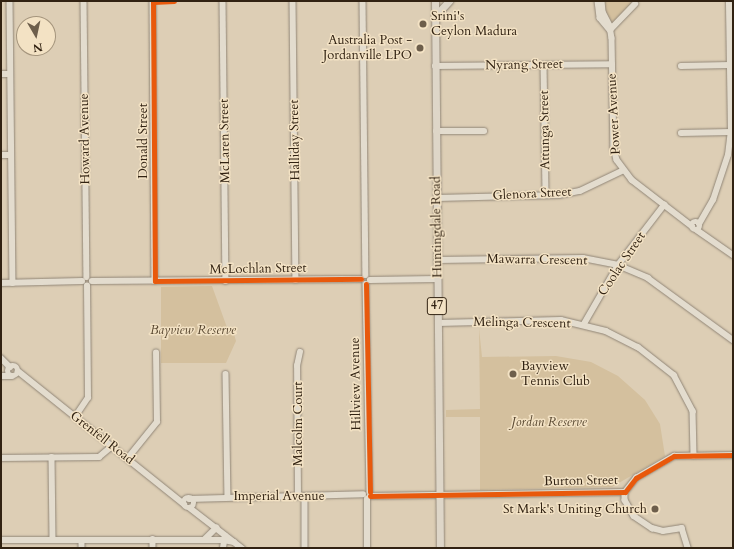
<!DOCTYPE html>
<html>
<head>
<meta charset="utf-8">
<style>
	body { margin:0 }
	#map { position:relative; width:734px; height:549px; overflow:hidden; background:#ddceb5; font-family:Cardo,serif }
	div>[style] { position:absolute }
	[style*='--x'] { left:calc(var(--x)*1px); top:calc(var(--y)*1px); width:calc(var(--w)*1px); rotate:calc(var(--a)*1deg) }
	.green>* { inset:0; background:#d4c09e }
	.roads { filter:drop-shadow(0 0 1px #918677) drop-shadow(0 0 1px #918677) }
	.minor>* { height:5.5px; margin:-2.75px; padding:0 2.75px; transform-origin:2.75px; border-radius:2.75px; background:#e3dcce }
	.minor>.ring { margin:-2.75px; padding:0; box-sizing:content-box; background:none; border:5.5px solid #e3dcce; border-radius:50% }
	.major>* { height:7px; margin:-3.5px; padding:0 3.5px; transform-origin:3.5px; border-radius:3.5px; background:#ded6c8 }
	.cycleway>* { height:5px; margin:-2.5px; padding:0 2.5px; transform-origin:2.5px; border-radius:2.5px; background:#e8590c }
	.dots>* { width:11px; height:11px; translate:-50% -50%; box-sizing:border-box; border:2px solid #f3e2c4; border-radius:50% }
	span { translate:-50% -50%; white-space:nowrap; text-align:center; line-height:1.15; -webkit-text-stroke:3px #f3e2c4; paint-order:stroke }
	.shield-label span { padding:1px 3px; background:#f3e2c4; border:1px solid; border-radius:3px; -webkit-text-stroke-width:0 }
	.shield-label { font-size:12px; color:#312212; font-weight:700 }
	.poi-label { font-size:13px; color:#312212 }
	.left { translate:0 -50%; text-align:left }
	.right { translate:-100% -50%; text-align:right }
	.street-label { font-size:13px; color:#312212 }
	.park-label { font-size:13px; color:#584730; font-style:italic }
	.frame { position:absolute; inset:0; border:2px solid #312212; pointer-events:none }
	.north { position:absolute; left:16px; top:16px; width:40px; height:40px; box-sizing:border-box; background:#f3e2c4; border:1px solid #a5957d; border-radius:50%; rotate:171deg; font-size:11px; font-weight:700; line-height:16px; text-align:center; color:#312212 }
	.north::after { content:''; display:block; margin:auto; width:14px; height:18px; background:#6d5e4b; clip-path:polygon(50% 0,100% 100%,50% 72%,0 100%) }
</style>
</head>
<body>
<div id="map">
	<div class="green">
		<i style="clip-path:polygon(605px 1px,631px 1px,631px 6px,612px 23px,606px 16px)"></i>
		<i style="clip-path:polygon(212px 286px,229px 333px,234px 334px,236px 341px,226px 363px,161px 363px,161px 287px)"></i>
		<i style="clip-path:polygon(479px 328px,482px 357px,556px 356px,591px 362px,618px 376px,645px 400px,660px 424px,665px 456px,612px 487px,480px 490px,480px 417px,446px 417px,446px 410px,480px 409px)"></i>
	</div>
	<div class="roads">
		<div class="minor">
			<i style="--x:10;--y:1;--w:282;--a:89.4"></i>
			<i style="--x:84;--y:1;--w:276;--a:89.4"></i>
			<i style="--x:153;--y:1;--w:280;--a:89.6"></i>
			<i style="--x:223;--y:1;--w:280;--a:89.4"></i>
			<i style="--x:293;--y:1;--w:279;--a:89.4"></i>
			<i style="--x:363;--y:1;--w:274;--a:89.4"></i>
			<i style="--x:598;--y:1;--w:17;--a:83"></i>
			<i style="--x:600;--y:18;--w:16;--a:50"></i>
			<i style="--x:602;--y:1;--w:11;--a:85"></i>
			<i style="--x:603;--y:12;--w:16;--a:63"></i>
			<i style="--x:610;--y:26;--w:12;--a:81"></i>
			<i style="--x:612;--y:38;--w:110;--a:89"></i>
			<i style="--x:614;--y:148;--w:12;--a:76"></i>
			<i style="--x:617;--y:160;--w:25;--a:53"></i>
			<i style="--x:632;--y:180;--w:76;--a:37.5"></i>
			<i style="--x:610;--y:30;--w:36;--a:-46"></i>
			<i style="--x:544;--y:65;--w:130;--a:89.1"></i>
			<i style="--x:435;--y:66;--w:177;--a:-0.6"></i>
			<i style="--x:681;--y:66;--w:49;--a:-1.2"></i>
			<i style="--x:1;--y:74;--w:9;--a:0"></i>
			<i style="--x:436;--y:131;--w:48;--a:0"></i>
			<i style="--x:681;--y:133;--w:50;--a:-1.1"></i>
			<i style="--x:1;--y:155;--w:10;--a:0"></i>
			<i style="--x:437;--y:198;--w:122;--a:-1.4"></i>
			<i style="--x:559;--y:195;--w:21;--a:-11"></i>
			<i style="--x:580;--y:191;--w:47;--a:-25.5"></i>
			<i class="ring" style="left:692px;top:222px;width:2.5px;height:2.5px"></i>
			<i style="--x:699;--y:224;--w:28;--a:-60"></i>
			<i style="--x:713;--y:200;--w:47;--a:-71.6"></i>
			<i style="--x:728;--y:155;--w:23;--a:-83"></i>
			<i style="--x:731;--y:132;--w:131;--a:-90.9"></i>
			<i style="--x:697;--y:230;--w:44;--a:34.8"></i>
			<i style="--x:437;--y:260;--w:146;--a:-0.8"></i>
			<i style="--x:583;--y:258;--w:36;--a:11"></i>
			<i style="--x:618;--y:265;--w:33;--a:23"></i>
			<i style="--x:648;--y:278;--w:105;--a:36.1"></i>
			<i style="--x:370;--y:280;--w:67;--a:-0.9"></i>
			<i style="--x:92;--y:281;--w:269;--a:-0.4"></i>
			<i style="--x:1;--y:283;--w:81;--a:-1.4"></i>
			<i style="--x:366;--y:284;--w:208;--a:88.9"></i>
			<i style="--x:438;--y:323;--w:123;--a:-1.4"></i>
			<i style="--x:561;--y:320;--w:46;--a:13.7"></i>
			<i style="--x:606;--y:331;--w:36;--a:27"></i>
			<i style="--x:638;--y:347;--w:46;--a:37.9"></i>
			<i style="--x:674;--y:375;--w:41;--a:62.2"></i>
			<i style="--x:693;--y:411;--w:45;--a:88.7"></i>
			<i style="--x:584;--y:324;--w:68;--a:-60"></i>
			<i style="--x:618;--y:265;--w:76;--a:-52.5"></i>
			<i style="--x:1;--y:358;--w:13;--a:45"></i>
			<i class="ring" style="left:8px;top:366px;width:4.5px;height:4.5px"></i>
			<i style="--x:18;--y:371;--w:213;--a:38.7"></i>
			<i style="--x:226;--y:374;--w:122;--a:89.1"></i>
			<i style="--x:1;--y:376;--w:11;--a:0"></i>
			<i style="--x:75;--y:417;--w:23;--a:-56"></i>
			<i style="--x:88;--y:398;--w:112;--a:-90.5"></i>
			<i style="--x:52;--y:457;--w:82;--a:89.3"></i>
			<i style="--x:1;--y:458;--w:98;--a:-0.6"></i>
			<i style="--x:99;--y:457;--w:17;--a:-40"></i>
			<i style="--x:128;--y:458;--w:46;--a:-51.1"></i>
			<i style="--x:157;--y:422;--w:69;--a:-90.8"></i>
			<i style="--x:625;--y:492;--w:8;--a:90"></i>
			<i style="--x:625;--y:500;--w:18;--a:61"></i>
			<i style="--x:634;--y:516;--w:22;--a:34"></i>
			<i style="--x:652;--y:528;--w:11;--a:15"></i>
			<i style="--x:663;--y:531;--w:19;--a:-9"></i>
			<i style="--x:682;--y:528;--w:21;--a:73"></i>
			<i style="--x:370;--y:496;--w:255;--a:-0.9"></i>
			<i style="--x:625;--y:492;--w:18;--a:-52"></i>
			<i style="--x:636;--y:478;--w:44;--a:-30.1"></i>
			<i style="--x:674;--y:456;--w:59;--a:-1"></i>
			<i style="--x:298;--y:497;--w:131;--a:-90.4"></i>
			<i style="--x:297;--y:366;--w:14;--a:-78"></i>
			<i style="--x:305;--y:497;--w:51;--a:90"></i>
			<i class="ring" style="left:184px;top:498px;width:4.5px;height:4.5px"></i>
			<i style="--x:189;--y:499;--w:174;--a:-1.6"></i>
			<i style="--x:190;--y:508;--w:66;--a:37.6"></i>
			<i style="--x:153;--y:539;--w:9;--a:90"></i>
			<i style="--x:205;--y:539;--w:16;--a:-45"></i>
			<i style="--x:1;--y:540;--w:223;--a:0"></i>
			<i style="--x:224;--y:540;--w:10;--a:11"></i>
			<i style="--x:82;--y:540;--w:8;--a:90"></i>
			<i style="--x:223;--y:548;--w:12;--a:-81"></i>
			<i style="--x:367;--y:548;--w:49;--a:-90"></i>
		</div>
		<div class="major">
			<i style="--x:435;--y:1;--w:547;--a:89.48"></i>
			<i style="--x:435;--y:16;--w:21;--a:-47"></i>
		</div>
	</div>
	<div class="cycleway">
		<i style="--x:174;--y:1;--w:21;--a:177"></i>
		<i style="--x:153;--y:2;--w:279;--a:89.6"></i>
		<i style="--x:155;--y:281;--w:206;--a:-0.6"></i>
		<i style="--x:366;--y:284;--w:208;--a:88.9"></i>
		<i style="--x:370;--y:496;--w:255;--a:-0.9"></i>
		<i style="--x:625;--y:492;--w:18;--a:-52"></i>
		<i style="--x:636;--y:478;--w:44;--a:-30.1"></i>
		<i style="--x:674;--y:456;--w:59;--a:-1"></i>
	</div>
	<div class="dots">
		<i style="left:423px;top:24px;background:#6d5e4b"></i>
		<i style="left:420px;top:48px;background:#6d5e4b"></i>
		<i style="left:513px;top:374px;background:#6d5e4b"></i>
		<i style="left:655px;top:509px;background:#6d5e4b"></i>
	</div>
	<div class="shield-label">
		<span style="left:437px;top:306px">47</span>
	</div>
	<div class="poi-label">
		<span class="left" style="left:431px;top:24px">Srini's<br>Ceylon Madura</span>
		<span class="right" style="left:412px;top:48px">Australia Post -<br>Jordanville LPO</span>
		<span class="left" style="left:521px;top:374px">Bayview<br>Tennis Club</span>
		<span class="right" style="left:647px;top:509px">St Mark's Uniting Church</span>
	</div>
	<div class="street-label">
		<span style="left:524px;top:65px;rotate:-1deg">Nyrang Street</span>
		<span style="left:614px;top:114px;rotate:-93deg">Power Avenue</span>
		<span style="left:545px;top:130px;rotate:-91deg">Attunga Street</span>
		<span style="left:85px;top:139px;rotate:-91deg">Howard Avenue</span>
		<span style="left:295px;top:140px;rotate:-91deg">Halliday Street</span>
		<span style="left:143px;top:141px;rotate:-90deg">Donald Street</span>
		<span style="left:225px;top:141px;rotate:-91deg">McLaren Street</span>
		<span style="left:532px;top:194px;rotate:-3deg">Glenora Street</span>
		<span style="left:437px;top:227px;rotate:-91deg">Huntingdale Road</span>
		<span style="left:537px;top:260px;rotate:1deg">Mawarra Crescent</span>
		<span style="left:622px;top:264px;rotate:-56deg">Coolac Street</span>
		<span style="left:258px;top:269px;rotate:-1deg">McLochlan Street</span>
		<span style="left:522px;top:323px;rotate:1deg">Melinga Crescent</span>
		<span style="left:356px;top:384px;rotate:-91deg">Hillview Avenue</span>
		<span style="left:298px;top:424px;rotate:-90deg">Malcolm Court</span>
		<span style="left:102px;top:438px;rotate:38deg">Grenfell Road</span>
		<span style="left:581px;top:481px;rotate:-1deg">Burton Street</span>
		<span style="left:279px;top:496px">Imperial Avenue</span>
	</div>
	<div class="park-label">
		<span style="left:193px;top:330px">Bayview Reserve</span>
		<span style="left:549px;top:422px">Jordan Reserve</span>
	</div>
	<div class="frame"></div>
	<div class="north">N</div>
</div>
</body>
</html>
